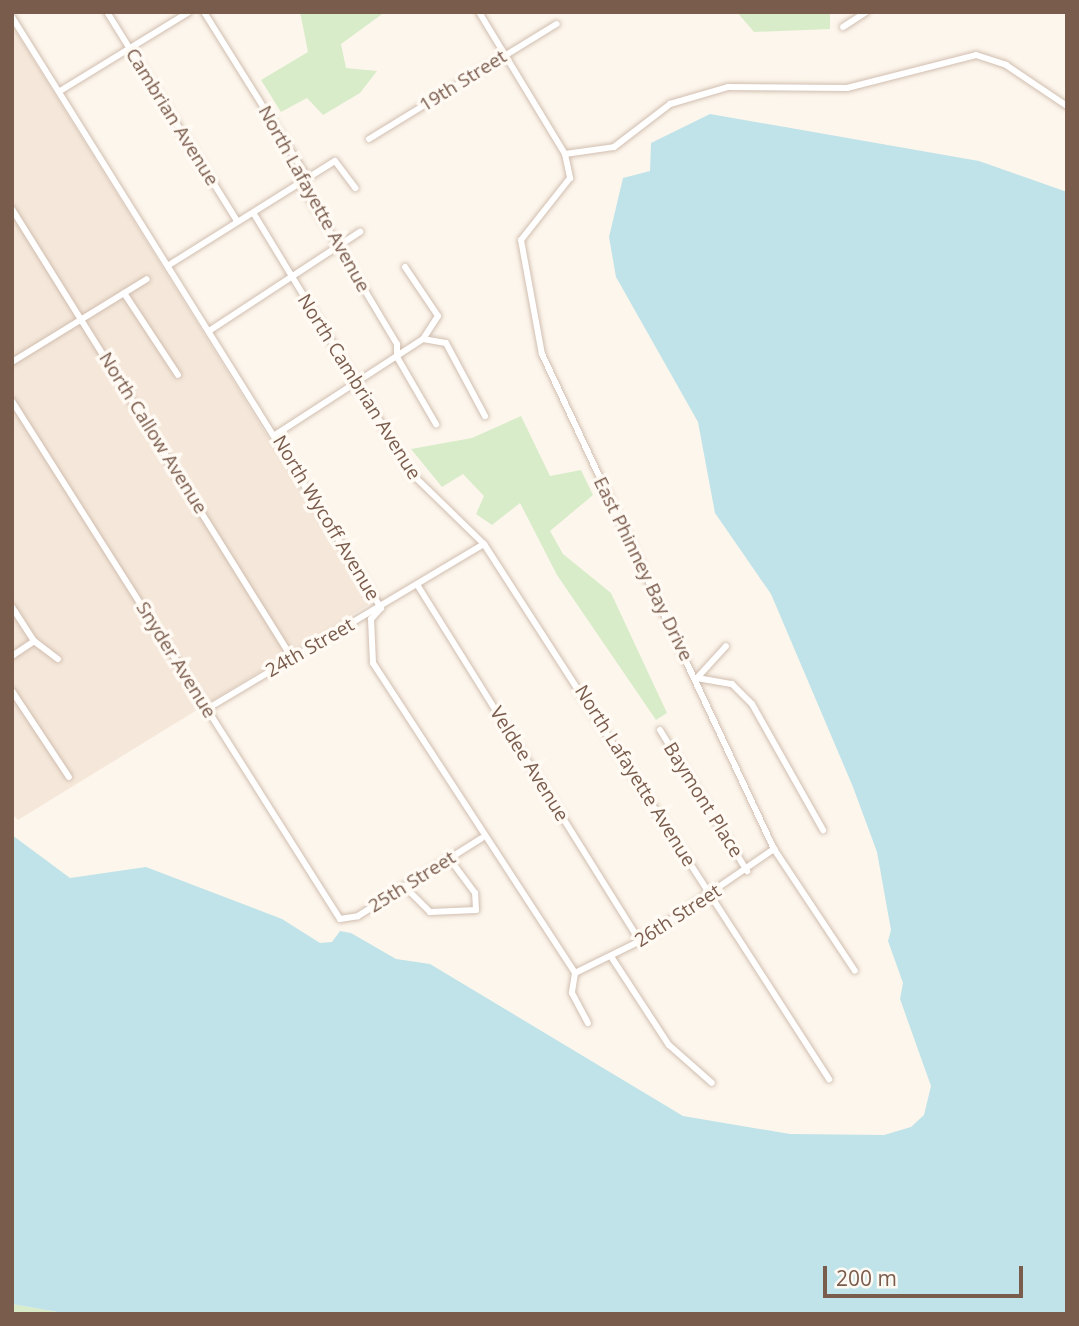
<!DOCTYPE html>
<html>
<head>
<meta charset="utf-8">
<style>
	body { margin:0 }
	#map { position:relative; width:1079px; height:1326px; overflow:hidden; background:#fdf6ec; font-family:"Open Sans",sans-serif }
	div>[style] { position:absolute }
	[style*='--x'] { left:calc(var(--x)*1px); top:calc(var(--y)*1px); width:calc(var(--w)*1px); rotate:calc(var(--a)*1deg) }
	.residential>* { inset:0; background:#f5e8da }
	.green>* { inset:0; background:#d8ecc9 }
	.water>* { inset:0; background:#bfe3e8 }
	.roads { filter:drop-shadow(0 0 2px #d1beb0) drop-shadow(0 0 2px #d1beb0) }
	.minor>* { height:6px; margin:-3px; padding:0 3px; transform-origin:3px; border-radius:3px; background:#fff }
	span { translate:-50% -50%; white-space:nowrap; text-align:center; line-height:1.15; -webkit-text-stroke:7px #fffaf3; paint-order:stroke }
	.street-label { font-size:19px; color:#7a5c4d }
	.frame { position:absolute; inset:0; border:14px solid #7a5c4d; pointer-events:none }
	.scale { position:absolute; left:823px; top:1266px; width:200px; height:32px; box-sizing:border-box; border:4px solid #7a5c4d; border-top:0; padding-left:9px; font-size:21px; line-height:24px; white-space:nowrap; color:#7a5c4d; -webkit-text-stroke:5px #fffaf3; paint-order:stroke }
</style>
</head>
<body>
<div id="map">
	<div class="residential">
		<i style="clip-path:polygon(12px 25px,371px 603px,18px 820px,12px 814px)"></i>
	</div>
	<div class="green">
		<i style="clip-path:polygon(300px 12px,385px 12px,341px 44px,346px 68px,377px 71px,360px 93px,323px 115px,307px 98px,281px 112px,261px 80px,308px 52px)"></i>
		<i style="clip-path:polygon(737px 12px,830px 12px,830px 29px,754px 32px)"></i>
		<i style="clip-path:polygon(521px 416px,550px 476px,581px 470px,593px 495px,550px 531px,563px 554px,611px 593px,667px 713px,656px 720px,557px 575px,520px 503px,492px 525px,476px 514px,484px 496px,463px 474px,442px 487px,411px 449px,472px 438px)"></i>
		<i style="clip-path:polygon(12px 1304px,69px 1314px,12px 1314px)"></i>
	</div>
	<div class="water">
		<i style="clip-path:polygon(710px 114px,979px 161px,1067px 192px,1067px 1314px,69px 1314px,12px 1304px,12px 835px,70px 878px,146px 867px,282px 919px,320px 943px,332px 942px,340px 931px,351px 933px,396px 959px,430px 964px,683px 1116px,790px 1134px,884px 1135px,911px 1127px,924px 1115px,931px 1086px,900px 999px,903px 983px,888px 941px,891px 930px,877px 852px,853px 787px,771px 594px,715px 513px,698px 422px,616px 277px,609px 237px,623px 178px,650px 171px,651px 143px)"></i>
	</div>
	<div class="roads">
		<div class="minor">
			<i style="--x:107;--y:12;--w:246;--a:58.1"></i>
			<i style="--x:204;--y:12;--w:189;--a:58"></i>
			<i style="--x:304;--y:172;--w:11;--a:112"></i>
			<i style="--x:300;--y:182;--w:189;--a:59.1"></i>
			<i style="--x:397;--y:344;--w:13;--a:90"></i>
			<i style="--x:397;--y:357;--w:78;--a:59.8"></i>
			<i style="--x:479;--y:12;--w:166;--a:58.8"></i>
			<i style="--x:565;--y:154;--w:25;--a:78"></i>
			<i style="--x:570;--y:178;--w:79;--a:128.3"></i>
			<i style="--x:521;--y:240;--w:116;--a:79.6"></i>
			<i style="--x:542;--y:354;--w:547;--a:64.89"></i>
			<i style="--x:12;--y:17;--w:697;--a:58.02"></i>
			<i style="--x:843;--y:27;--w:27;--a:-33"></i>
			<i style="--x:60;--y:91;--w:151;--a:-31.5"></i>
			<i style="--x:369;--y:139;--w:220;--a:-31.5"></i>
			<i style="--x:565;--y:154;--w:49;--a:-8.1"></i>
			<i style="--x:614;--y:147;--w:71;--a:-37.5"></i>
			<i style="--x:670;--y:104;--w:60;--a:-16.3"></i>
			<i style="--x:728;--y:87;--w:119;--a:0.5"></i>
			<i style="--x:847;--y:88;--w:133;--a:-14.3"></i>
			<i style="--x:976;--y:55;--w:32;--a:18"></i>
			<i style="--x:1006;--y:65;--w:73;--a:33.9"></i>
			<i style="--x:12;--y:209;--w:529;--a:58.05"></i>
			<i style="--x:254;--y:214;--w:306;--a:58.7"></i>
			<i style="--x:413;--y:475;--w:99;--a:44.2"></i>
			<i style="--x:484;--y:544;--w:637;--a:57.18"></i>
			<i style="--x:169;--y:265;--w:196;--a:-32.1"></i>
			<i style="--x:335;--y:161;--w:34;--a:53"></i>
			<i style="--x:405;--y:267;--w:59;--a:56"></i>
			<i style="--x:438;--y:316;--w:27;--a:123"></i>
			<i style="--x:124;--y:293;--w:98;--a:56.6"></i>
			<i style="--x:209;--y:331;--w:181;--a:-33.3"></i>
			<i style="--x:12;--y:362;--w:158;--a:-31.6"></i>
			<i style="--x:12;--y:401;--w:613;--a:57.66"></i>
			<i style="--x:340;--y:919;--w:18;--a:-9"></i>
			<i style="--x:358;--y:916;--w:146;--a:-32.2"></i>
			<i style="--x:275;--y:435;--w:176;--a:-33"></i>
			<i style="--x:423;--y:339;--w:23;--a:10"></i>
			<i style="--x:446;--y:343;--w:83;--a:61.9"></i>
			<i style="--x:418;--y:586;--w:419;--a:58"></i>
			<i style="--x:12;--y:607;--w:40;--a:57.1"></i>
			<i style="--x:34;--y:641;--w:30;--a:37"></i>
			<i style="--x:381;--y:608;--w:15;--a:132"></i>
			<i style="--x:371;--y:619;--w:44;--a:87.4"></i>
			<i style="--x:373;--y:663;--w:370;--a:56.9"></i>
			<i style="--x:12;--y:656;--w:27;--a:-34"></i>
			<i style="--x:697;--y:678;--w:36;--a:10"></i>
			<i style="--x:732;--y:684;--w:28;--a:45"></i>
			<i style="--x:752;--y:704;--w:145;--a:60.6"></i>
			<i style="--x:697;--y:678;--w:43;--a:-47.8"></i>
			<i style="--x:12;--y:691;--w:103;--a:56.5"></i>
			<i style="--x:207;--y:709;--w:322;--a:-30.8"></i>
			<i style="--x:660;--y:730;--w:166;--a:58.3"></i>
			<i style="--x:774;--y:849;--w:146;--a:56.4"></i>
			<i style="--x:404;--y:886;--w:37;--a:45"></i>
			<i style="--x:430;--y:912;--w:46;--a:-2.5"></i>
			<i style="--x:476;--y:910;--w:17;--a:-93"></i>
			<i style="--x:475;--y:893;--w:44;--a:-126.6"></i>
			<i style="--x:612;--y:958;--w:104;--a:56.8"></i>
			<i style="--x:669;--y:1045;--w:57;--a:41.5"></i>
			<i style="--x:575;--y:973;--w:72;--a:-26.2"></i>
			<i style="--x:640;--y:941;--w:163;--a:-34.5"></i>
			<i style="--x:575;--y:973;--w:20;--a:99"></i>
			<i style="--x:572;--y:993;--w:34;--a:62"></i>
		</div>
	</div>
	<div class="street-label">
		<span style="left:463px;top:81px;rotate:-32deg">19th Street</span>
		<span style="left:172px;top:117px;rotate:58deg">Cambrian Avenue</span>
		<span style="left:314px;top:199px;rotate:61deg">North Lafayette Avenue</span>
		<span style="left:359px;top:387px;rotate:58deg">North Cambrian Avenue</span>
		<span style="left:153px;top:433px;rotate:58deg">North Callow Avenue</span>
		<span style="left:326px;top:518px;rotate:59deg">North Wycoff Avenue</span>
		<span style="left:643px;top:569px;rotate:64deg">East Phinney Bay Drive</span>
		<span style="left:310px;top:648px;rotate:-30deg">24th Street</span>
		<span style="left:176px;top:660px;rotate:58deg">Snyder Avenue</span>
		<span style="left:529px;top:764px;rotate:58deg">Veldee Avenue</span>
		<span style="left:635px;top:776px;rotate:58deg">North Lafayette Avenue</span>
		<span style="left:703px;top:800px;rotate:58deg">Baymont Place</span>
		<span style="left:412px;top:882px;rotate:-32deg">25th Street</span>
		<span style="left:678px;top:916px;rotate:-33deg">26th Street</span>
	</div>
	<div class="frame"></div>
	<div class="scale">200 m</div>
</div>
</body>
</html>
